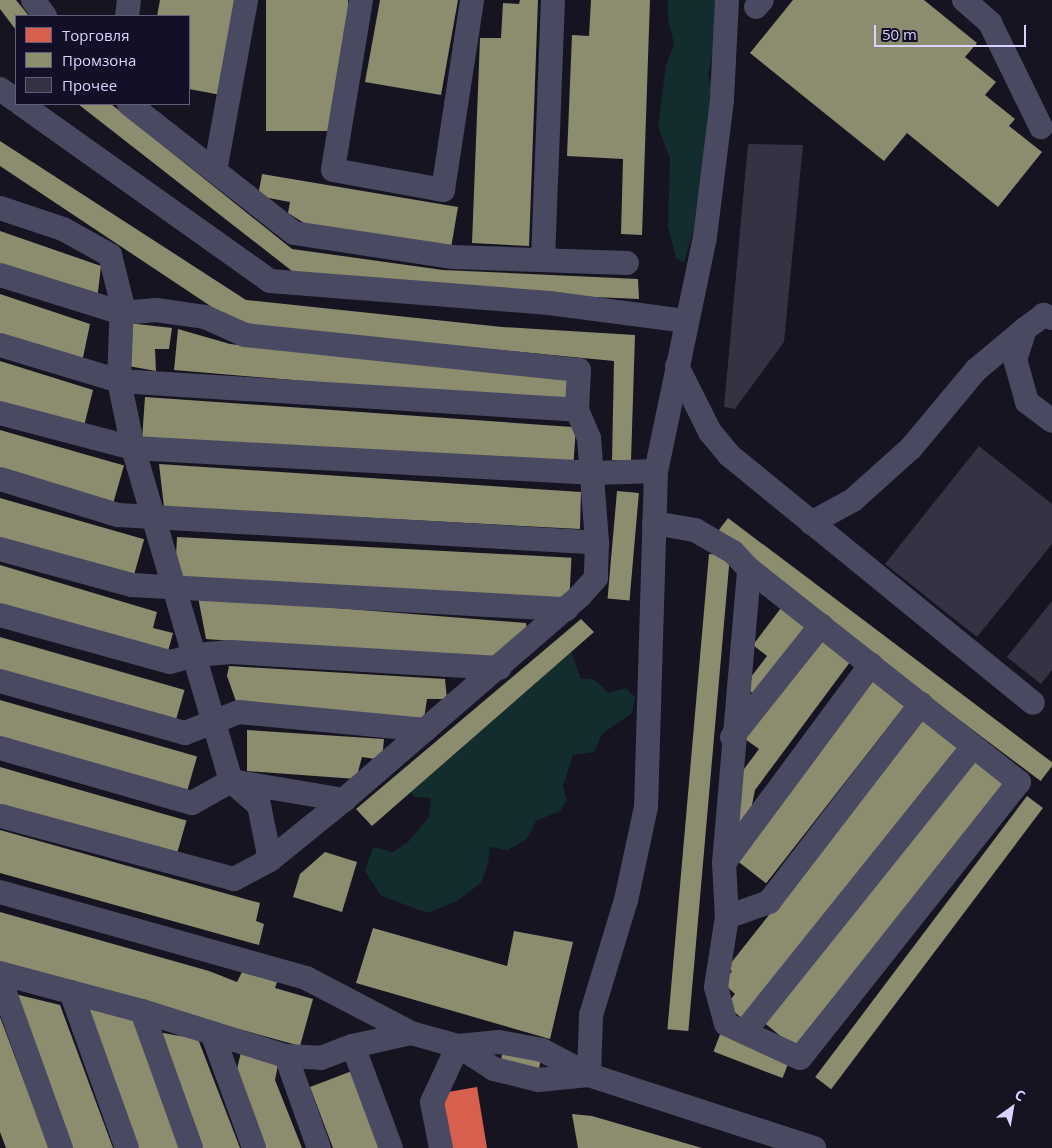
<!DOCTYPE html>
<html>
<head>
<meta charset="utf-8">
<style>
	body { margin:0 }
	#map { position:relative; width:1052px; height:1148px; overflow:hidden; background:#161421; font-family:"Open Sans",sans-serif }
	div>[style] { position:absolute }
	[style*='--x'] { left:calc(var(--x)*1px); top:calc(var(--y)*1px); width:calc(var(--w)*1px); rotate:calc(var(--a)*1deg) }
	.green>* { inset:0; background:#132c2d }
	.shops>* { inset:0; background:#d6604d }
	.industry>* { inset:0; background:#8c8c6e; transform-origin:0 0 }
	.building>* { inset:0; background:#343243 }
	.minor>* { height:24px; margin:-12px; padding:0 12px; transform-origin:12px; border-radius:12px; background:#4a4962 }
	span { translate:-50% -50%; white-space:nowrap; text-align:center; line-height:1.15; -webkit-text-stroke:5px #130f26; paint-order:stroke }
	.legend { position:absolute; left:15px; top:15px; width:175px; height:90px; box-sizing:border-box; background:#130f26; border:1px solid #625e7d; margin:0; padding:6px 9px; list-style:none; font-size:15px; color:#d9d4ff }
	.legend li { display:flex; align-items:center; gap:10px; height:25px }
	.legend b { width:25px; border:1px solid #625e7d }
	.north { position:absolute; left:987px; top:1083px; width:50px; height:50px; -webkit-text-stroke:4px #130f26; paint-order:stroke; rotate:32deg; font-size:14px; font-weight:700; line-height:20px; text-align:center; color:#d9d4ff }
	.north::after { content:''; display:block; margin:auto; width:18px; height:22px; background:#d9d4ff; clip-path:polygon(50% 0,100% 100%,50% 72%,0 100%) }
	.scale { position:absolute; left:874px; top:25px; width:152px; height:22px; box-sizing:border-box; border:2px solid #d9d4ff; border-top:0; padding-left:6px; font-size:15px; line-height:18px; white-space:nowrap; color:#d9d4ff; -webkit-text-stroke:4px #130f26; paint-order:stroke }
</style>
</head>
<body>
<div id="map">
	<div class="green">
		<i style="clip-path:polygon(668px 0,718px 0,716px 37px,708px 76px,713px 86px,693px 232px,684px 263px,676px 258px,668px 226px,670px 159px,658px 126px,666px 66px,674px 44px,668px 20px)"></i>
		<i style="clip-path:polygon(570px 649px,581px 679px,593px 679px,609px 693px,626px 688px,635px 697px,632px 713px,602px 734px,594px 752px,573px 755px,563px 786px,567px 800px,560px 811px,536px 821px,527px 839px,508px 850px,490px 847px,488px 864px,481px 883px,457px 901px,428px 913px,381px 896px,365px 871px,373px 847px,393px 852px,408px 842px,429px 817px,431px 798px,414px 797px,403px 783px)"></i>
	</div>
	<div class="shops">
		<i style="clip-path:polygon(477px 1087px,487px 1148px,449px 1148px,442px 1093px)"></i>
	</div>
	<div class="industry">
		<i style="clip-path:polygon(0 0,16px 0,29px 16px,16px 16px,16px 30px,0 9px)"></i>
		<i style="clip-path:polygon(160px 0,239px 0,221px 95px,189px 89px,189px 16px,157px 16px)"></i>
		<i style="left:266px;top:0;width:82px;height:131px"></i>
		<i style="clip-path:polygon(380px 0,458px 0,441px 95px,365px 82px)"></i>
		<i style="clip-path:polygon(520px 0,538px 0,529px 246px,472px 243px,480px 38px,501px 38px,503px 3px,519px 4px)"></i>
		<i style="clip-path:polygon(591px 0,650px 0,642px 235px,621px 234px,623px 159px,567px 156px,572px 35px,589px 36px)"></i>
		<i style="clip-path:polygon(793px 0,924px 0,977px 43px,965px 57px,996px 82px,985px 95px,1015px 119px,1009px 126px,1042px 152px,998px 207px,907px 133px,884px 161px,750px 53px)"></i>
		<i style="clip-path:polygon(78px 104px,111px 104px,292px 249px,443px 270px,638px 279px,639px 299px,437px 290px,292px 271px)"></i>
		<i style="clip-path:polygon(0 141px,246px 300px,502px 327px,635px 335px,631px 461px,612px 460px,614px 361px,239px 325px,0 166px)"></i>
		<i style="clip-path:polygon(262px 174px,458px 207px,451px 248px,304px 223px,288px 213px,290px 202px,258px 196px)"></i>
		<i style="clip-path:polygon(0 231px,101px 266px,97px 300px,0 268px)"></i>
		<i style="clip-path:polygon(0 294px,90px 324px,82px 362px,0 335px)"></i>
		<i style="clip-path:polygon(128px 323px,172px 328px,169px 349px,155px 349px,156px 371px,128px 366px)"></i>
		<i style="clip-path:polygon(178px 329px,230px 344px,569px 379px,567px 403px,174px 370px)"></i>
		<i style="clip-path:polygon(0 361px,93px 390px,84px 426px,0 403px)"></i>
		<i style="left:145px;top:397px;width:432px;height:40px;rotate:4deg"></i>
		<i style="left:0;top:430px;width:129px;height:40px;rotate:16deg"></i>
		<i style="clip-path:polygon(159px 464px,581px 492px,580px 529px,164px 507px)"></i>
		<i style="left:617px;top:491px;width:22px;height:108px;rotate:5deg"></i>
		<i style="left:0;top:498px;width:150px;height:41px;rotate:16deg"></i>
		<i style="left:728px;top:518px;width:408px;height:22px;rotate:37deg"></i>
		<i style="left:177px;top:537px;width:395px;height:41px;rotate:3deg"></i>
		<i style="left:709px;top:554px;width:21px;height:477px;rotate:5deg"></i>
		<i style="clip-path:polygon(0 565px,157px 612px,153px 628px,173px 633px,167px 655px,0 606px)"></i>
		<i style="clip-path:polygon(198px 597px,526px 623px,527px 635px,497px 661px,206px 639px)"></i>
		<i style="clip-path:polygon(784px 604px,813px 626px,759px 698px,744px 686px,767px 656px,753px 645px)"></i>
		<i style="clip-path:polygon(581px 619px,594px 632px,372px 826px,356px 809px)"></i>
		<i style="clip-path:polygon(822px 635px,853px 658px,755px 790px,748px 825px,736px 824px,738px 777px,759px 749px,745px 739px)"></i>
		<i style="left:0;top:637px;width:192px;height:37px;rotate:16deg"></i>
		<i style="clip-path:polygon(229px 666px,445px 679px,447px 699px,427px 699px,424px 719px,238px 707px,227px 676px)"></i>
		<i style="left:874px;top:677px;width:42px;height:229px;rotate:38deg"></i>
		<i style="left:0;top:700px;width:205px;height:40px;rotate:16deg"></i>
		<i style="clip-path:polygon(925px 718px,960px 746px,744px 1020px,726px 1005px,735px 994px,723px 983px,732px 971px,727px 968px)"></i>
		<i style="clip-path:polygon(247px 730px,384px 739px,382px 760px,362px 757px,356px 779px,247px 771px)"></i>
		<i style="left:976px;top:758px;width:40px;height:339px;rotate:39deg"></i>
		<i style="left:0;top:767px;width:194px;height:38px;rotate:16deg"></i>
		<i style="left:1027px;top:796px;width:20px;height:352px;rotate:37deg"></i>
		<i style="clip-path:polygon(0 830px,260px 903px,256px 921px,264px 924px,259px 945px,0 873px)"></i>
		<i style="clip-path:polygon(325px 852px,357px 862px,342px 912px,293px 897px,300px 874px)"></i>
		<i style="clip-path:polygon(0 912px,209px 971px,237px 982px,242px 972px,277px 982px,275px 988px,313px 999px,300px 1046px,0 963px)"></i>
		<i style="clip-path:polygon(373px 928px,507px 966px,514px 931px,573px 942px,550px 1039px,356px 983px)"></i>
		<i style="clip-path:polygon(15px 994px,60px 1005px,113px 1148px,70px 1148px)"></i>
		<i style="clip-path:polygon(83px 1005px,132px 1017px,180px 1148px,134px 1148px)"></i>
		<i style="clip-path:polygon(0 1017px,49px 1148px,6px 1148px,0 1132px)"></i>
		<i style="left:721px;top:1032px;width:74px;height:21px;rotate:21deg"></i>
		<i style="clip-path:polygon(163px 1033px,198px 1039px,240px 1148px,200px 1148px,163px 1043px)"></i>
		<i style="left:503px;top:1049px;width:39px;height:16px;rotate:10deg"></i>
		<i style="clip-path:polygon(241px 1052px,279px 1060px,275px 1080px,302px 1148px,261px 1148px,235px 1078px)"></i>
		<i style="clip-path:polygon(352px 1071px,381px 1148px,333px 1148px,310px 1087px)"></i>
		<i style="clip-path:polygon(572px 1114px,592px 1116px,702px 1148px,578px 1148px)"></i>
	</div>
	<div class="building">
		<i style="clip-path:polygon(748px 144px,803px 145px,784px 342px,735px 409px,724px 407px)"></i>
		<i style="clip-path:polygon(979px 446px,1052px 504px,1052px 544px,977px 637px,885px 564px)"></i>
		<i style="clip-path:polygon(1052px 601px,1052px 670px,1041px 684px,1007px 657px)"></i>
	</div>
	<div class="minor">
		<i style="--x:33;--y:0;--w:20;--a:53"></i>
		<i style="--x:361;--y:0;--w:172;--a:99.4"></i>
		<i style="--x:333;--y:170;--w:112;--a:10.3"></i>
		<i style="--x:443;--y:190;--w:192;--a:-81.3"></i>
		<i style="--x:727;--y:0;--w:100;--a:92.9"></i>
		<i style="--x:722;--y:100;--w:138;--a:97.1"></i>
		<i style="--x:705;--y:237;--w:239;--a:101.8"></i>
		<i style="--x:656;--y:471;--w:336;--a:91.7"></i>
		<i style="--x:646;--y:807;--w:95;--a:102.1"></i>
		<i style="--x:626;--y:900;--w:120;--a:106.9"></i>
		<i style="--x:591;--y:1015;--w:60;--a:91.9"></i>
		<i style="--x:589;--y:1075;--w:237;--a:18"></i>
		<i style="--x:964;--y:0;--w:35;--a:41"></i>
		<i style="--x:990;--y:23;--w:116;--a:63.9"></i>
		<i style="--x:756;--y:7;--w:9;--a:-49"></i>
		<i style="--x:127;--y:16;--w:16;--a:-83"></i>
		<i style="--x:0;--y:89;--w:19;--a:35"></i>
		<i style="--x:21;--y:104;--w:305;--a:35.4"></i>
		<i style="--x:270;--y:281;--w:280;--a:4.5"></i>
		<i style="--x:549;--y:303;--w:137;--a:7.5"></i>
		<i style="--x:129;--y:104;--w:209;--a:38"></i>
		<i style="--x:294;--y:233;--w:161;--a:8.6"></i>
		<i style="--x:453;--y:257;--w:174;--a:2"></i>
		<i style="--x:215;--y:171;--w:174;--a:-79.7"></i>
		<i style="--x:0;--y:208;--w:66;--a:18.4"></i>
		<i style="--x:63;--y:229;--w:54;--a:29"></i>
		<i style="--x:110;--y:255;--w:49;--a:76"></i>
		<i style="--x:122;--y:303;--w:78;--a:92.2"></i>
		<i style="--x:119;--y:381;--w:68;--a:78.2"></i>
		<i style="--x:133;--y:448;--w:347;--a:73.6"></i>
		<i style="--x:231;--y:781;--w:37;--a:41"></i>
		<i style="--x:259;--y:805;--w:56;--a:78.7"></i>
		<i style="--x:543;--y:260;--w:260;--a:-87.8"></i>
		<i style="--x:0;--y:275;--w:128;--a:17.3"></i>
		<i style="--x:122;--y:313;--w:34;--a:-5"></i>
		<i style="--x:156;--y:310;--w:49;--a:8.1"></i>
		<i style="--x:205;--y:317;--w:44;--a:24.2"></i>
		<i style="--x:245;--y:335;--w:336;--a:6"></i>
		<i style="--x:579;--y:370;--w:40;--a:92.9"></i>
		<i style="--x:577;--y:410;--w:30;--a:67"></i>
		<i style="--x:589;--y:438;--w:105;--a:85.6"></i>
		<i style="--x:597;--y:543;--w:35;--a:92"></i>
		<i style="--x:596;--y:578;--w:24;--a:132"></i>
		<i style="--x:580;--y:596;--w:312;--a:139.2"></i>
		<i style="--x:344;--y:800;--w:95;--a:141"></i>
		<i style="--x:270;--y:860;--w:41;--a:152.2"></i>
		<i style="--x:234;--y:879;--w:242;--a:-164.9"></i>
		<i style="--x:1052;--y:318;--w:9;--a:-159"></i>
		<i style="--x:1044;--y:315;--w:24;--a:144"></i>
		<i style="--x:1025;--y:329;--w:32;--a:108"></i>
		<i style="--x:1015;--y:359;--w:45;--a:74.4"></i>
		<i style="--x:1027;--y:402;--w:31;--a:37"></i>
		<i style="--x:0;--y:345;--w:124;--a:16.8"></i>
		<i style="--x:119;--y:381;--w:459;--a:3.6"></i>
		<i style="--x:677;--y:366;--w:74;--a:63.4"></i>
		<i style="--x:710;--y:432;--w:30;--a:50"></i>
		<i style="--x:729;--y:455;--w:392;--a:39.2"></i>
		<i style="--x:0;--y:413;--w:138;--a:14.7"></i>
		<i style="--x:133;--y:448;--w:462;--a:3.1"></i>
		<i style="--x:594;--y:473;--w:62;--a:-1.8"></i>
		<i style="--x:0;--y:479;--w:123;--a:17"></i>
		<i style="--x:118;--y:515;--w:480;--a:3.3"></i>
		<i style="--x:654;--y:523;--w:42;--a:9.7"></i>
		<i style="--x:695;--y:530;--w:44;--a:30.1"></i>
		<i style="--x:733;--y:552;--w:23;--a:47"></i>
		<i style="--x:749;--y:569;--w:344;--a:38.3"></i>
		<i style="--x:1019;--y:782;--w:352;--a:128.4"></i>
		<i style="--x:800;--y:1058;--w:81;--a:-155.3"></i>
		<i style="--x:726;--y:1024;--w:38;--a:-105"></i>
		<i style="--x:716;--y:987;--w:71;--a:-81.1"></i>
		<i style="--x:727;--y:917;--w:54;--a:-93.2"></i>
		<i style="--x:724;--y:863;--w:295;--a:-85.1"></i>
		<i style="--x:811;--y:523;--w:48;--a:-28.7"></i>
		<i style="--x:853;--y:500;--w:78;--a:-41.9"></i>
		<i style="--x:911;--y:448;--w:102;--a:-50.2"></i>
		<i style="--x:976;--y:370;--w:64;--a:-39.9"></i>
		<i style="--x:0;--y:549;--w:137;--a:15.3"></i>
		<i style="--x:132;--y:585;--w:435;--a:3.2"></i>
		<i style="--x:0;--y:615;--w:176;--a:15.5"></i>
		<i style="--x:170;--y:662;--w:27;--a:-15"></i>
		<i style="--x:196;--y:655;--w:35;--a:-5"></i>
		<i style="--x:231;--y:652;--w:269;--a:3.4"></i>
		<i style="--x:0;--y:681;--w:192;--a:15.7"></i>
		<i style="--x:185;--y:733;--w:58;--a:-21.3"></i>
		<i style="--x:239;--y:712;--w:187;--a:5.5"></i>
		<i style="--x:732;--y:737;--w:143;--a:-51.5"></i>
		<i style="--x:0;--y:748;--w:200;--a:16"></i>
		<i style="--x:192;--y:803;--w:45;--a:-29.4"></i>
		<i style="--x:231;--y:781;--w:115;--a:9.5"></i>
		<i style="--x:724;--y:863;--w:247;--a:-53.5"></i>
		<i style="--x:0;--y:892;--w:318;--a:15.7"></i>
		<i style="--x:306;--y:978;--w:119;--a:27.6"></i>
		<i style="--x:727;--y:917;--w:45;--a:-19.7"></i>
		<i style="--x:769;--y:902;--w:250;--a:-52.5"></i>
		<i style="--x:0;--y:973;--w:147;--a:15"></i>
		<i style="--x:142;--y:1011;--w:151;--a:17.4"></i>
		<i style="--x:286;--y:1056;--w:35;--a:3"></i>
		<i style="--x:321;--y:1058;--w:34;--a:-21"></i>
		<i style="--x:353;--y:1046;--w:59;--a:-12.6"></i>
		<i style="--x:411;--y:1033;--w:49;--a:15.5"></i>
		<i style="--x:458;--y:1046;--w:43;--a:32.6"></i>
		<i style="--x:494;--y:1069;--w:45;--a:14"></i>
		<i style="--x:538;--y:1080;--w:51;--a:-5.6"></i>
		<i style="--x:0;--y:979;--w:180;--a:70.2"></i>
		<i style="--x:71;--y:992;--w:166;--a:70.3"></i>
		<i style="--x:142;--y:1011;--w:145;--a:70.3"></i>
		<i style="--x:745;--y:1031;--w:365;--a:-51.3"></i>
		<i style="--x:212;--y:1033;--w:122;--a:69.9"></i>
		<i style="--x:353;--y:1046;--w:109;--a:69.6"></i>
		<i style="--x:458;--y:1046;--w:41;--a:-5.6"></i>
		<i style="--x:499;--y:1042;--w:44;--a:10.5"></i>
		<i style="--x:542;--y:1050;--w:53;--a:28"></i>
		<i style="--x:286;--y:1056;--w:98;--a:70.3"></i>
		<i style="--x:441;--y:1148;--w:47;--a:-101.1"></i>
		<i style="--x:432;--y:1102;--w:62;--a:-65.1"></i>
	</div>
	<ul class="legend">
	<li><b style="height:14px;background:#d6604d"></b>Торговля</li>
	<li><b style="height:14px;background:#8c8c6e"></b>Промзона</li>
	<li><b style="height:14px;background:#343243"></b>Прочее</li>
	</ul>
	<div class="north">С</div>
	<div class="scale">50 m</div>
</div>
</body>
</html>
